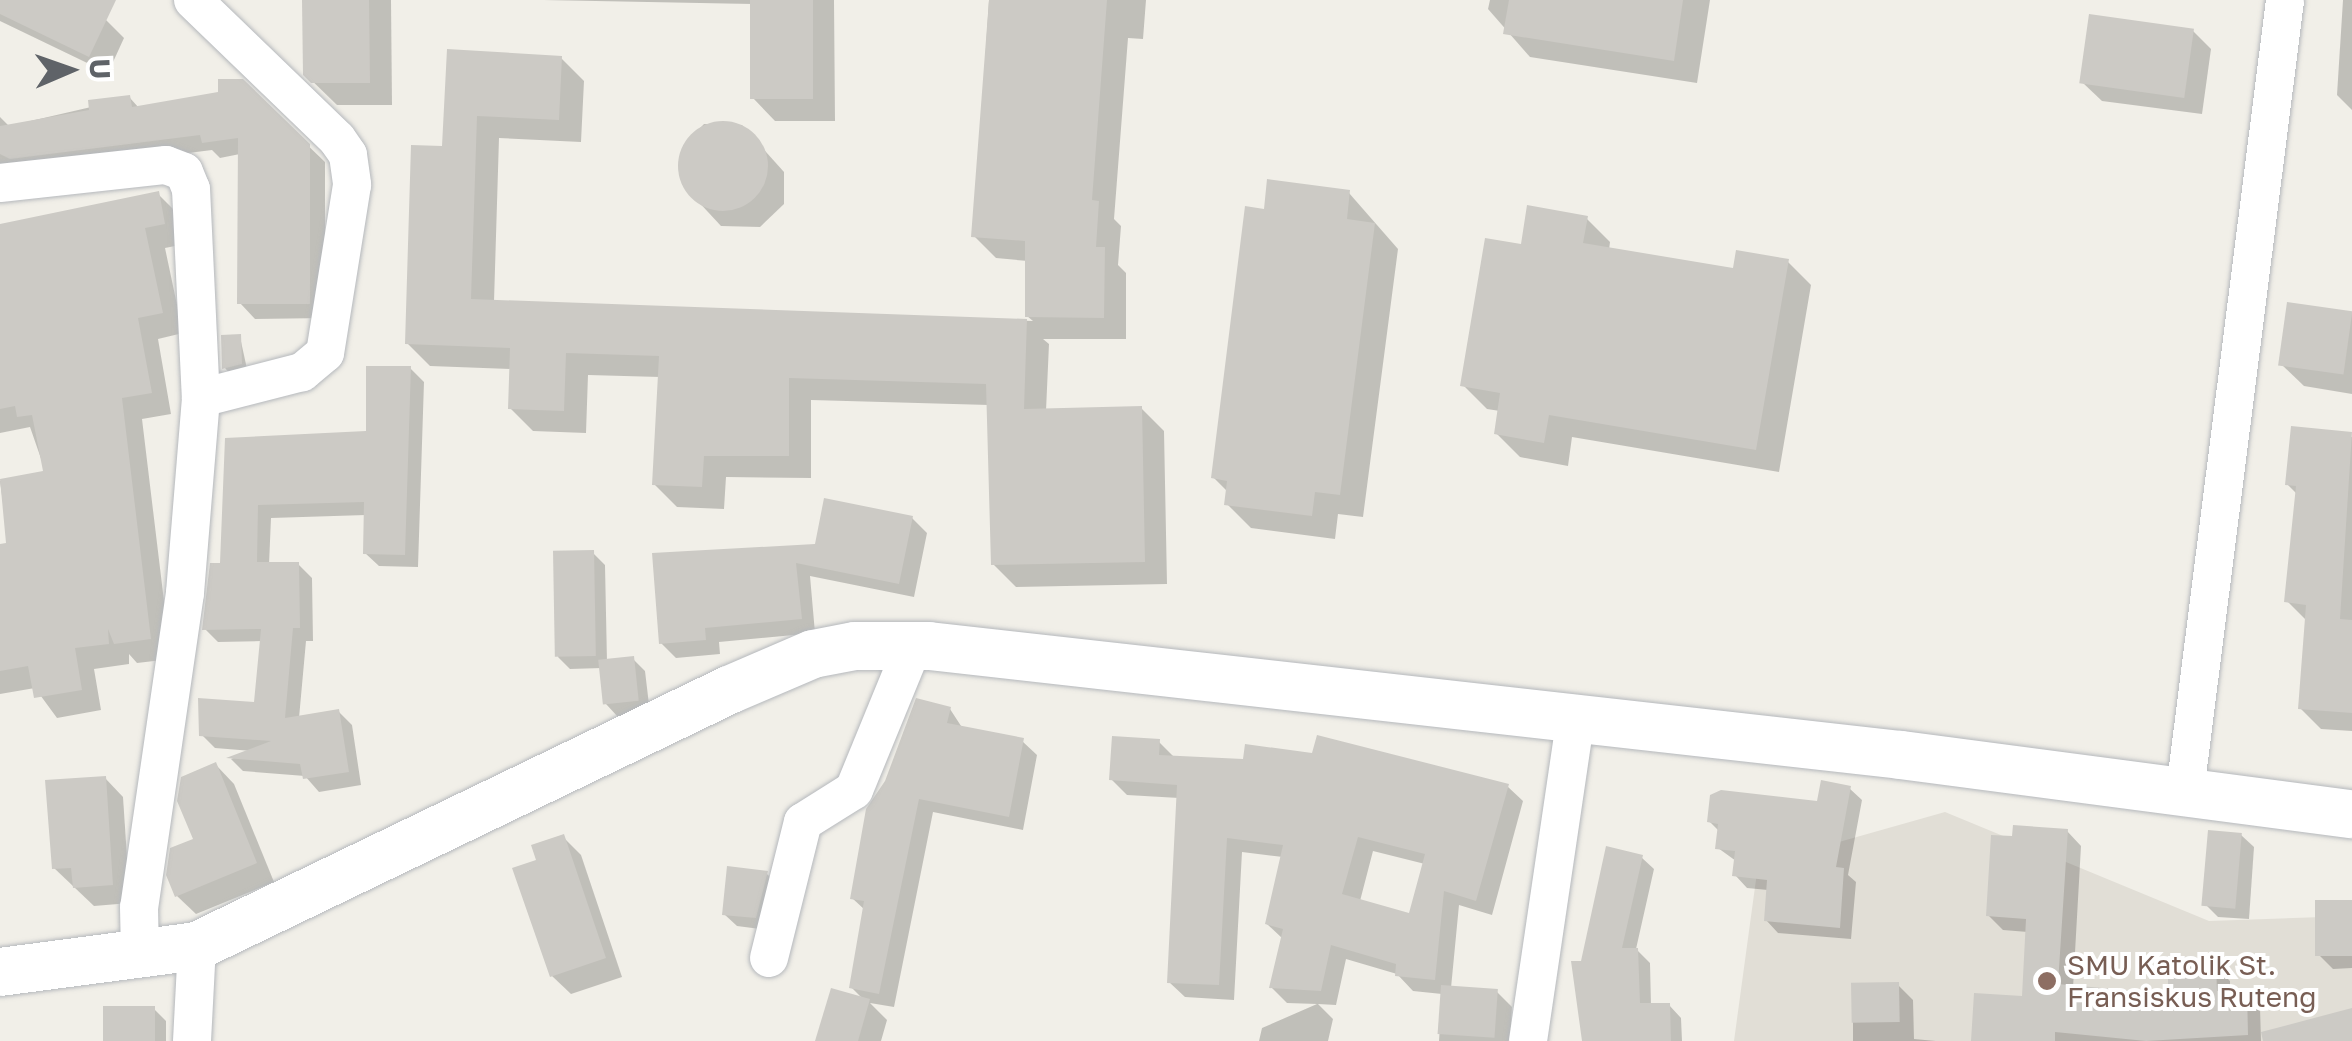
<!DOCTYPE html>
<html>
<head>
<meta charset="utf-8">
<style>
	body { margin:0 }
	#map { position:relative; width:2352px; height:1041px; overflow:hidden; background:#f1efe8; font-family:"Golos Text",sans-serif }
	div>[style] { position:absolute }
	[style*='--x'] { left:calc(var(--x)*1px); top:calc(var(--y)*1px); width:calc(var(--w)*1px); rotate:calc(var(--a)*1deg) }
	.education>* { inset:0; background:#e1ded6 }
	.shadow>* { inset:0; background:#0003 }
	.building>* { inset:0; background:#cccac5; transform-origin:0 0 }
	.round { border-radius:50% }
	.roads { filter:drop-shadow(0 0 2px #b5b8bc) drop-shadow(0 0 2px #b5b8bc) }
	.minor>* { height:38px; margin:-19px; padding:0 19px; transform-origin:19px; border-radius:19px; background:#fff }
	.tertiary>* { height:48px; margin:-24px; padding:0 24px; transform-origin:24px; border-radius:24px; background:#fff }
	.dots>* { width:28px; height:28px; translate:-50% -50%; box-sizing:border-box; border:5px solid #fff; border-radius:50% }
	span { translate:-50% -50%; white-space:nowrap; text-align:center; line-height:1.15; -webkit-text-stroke:8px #fff; paint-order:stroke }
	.education-label { font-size:28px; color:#785e54 }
	.left { translate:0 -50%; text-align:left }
	.north { position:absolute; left:20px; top:20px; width:100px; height:100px; -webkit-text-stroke:8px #fff; paint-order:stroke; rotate:88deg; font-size:28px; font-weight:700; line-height:40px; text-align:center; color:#5f6368 }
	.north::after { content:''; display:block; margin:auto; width:35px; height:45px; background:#5f6368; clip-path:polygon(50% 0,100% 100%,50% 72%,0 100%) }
</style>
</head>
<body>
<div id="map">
	<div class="education">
		<i style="clip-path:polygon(1945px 812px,2209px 921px,2352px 916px,2352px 1041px,1734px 1041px,1758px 865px)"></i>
	</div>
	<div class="shadow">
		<i style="clip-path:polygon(0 0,64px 0,106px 20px,124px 38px,108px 73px,0 21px)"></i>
		<i style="clip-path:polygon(305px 0,391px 0,392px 105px,337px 105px,305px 74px)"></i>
		<i style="clip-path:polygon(543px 0,834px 0,835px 121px,775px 121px,753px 98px,752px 4px)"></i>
		<i style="clip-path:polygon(989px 0,1146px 0,1143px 39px,1128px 38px,1114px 219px,1121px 226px,1118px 265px,1126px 273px,1126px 339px,1043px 339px,1049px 344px,1046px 411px,1141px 408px,1164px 431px,1167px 584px,1016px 587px,993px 564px,989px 405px,811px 400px,811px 478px,726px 477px,724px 509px,677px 507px,654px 484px,660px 377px,588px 375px,586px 433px,533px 431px,510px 408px,512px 369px,430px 366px,407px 343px,444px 149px,450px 52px,561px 58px,584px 81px,581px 142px,499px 138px,494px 302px,1033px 321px,1027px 316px,1028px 261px,996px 258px,974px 236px)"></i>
		<i style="clip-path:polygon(1490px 0,1710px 0,1697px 83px,1530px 57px,1488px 9px)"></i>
		<i style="clip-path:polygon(2343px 0,2352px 0,2352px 110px,2337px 95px)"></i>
		<i style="clip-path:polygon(2192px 30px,2211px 49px,2202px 114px,2102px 101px,2083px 83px)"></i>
		<i style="clip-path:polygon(242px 82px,325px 162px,325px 318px,255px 319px,240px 303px,240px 154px,220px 158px,212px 150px,14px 175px,0 183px,0 117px,9px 126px,130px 98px,139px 108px,221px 95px)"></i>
		<i style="clip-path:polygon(704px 124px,742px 125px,784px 172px,784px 204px,760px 227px,721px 226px,682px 184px,683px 146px)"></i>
		<i style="clip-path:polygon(1349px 193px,1398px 249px,1363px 517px,1338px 514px,1335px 539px,1251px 528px,1227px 504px,1228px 492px,1213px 477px)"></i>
		<i style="clip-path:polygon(158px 194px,179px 215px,185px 244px,165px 248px,183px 333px,158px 339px,171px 414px,142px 419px,171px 659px,137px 663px,129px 654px,129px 664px,94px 669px,101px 710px,57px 718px,35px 688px,0 694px,0 547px,9px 545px,0 481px,46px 473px,30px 427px,0 433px,0 227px)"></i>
		<i style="clip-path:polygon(1586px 218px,1610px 242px,1609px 250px,1735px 271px,1787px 261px,1811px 285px,1779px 472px,1572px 437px,1568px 466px,1520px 457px,1496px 433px,1500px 411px,1487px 409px,1463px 385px,1523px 247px)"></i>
		<i style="clip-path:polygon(2352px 313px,2352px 394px,2304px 386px,2281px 364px)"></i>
		<i style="clip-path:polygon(240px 337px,247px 369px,230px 374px,225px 368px)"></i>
		<i style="clip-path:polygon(410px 368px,424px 382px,418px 567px,379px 566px,365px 553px,366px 515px,271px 518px,269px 565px,298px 564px,312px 578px,313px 641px,306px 641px,299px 718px,339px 712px,352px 725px,361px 785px,319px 792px,305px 776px,243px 771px,231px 759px,252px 751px,215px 748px,202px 735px,256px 705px,262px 641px,218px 642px,205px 629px,223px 565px,227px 441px,369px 434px)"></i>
		<i style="clip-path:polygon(2293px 429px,2352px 437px,2352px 731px,2321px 729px,2300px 708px,2307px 621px,2287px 601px,2297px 494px,2287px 484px)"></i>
		<i style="clip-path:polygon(912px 518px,927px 533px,914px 597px,810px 576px,815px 633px,719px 642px,720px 654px,676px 658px,661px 643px,817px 546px)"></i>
		<i style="clip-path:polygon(593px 553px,605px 565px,607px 662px,633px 659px,645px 671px,650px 713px,618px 717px,606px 704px,602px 668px,570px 669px,558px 657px)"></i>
		<i style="clip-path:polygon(950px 709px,963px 729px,1022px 741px,1037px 755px,1023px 830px,933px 812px,894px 1007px,870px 1003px,887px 1020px,881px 1041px,817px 1041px,864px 1000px,851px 987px,865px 910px,852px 898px)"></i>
		<i style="clip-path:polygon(evenodd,1159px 742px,1175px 758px,1507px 786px,1523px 801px,1492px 915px,1459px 905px,1451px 988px,1496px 991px,1512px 1007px,1510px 1041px,1439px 1041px,1442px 994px,1413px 991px,1397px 974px,1346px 959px,1336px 1005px,1318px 1004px,1333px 1019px,1328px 1041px,1259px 1041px,1262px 1028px,1317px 1004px,1287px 1003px,1271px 987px,1283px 939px,1267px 924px,1283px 857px,1242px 852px,1234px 1000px,1185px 997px,1169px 982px,1179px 798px,1127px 795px,1111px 779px,1159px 742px,1373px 851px,1425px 864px,1411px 916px,1360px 901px,1373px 851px)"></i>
		<i style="clip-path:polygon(216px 765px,234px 784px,274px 882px,196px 914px,177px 896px)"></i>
		<i style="clip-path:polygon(105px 778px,123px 797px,130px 903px,94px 906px,54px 868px)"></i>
		<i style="clip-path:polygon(1849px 788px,1862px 800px,1848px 875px,1856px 882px,1851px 939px,1778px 933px,1766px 920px,1768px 890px,1747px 888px,1735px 875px,1736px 861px,1718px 848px,1719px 831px,1709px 821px,1819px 804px)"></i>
		<i style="clip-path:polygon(2067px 831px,2081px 846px,2073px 988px,2171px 997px,2215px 966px,2230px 981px,2230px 993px,2246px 993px,2260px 1007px,2261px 1041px,1974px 1041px,2024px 998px,2028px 932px,2003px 930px,1988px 915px,2014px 839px)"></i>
		<i style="clip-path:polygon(2241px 835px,2254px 847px,2249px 919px,2218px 917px,2206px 905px)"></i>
		<i style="clip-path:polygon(563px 837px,581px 855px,622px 977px,571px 994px,552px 976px,539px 861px)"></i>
		<i style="clip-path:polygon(1641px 857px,1654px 869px,1636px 949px,1650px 963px,1651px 1006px,1669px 1005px,1681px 1018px,1682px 1041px,1584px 1041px,1573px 964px,1583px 963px)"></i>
		<i style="clip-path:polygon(766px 873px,779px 886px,768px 930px,737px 926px,724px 914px)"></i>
		<i style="clip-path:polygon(2352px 902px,2352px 968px,2333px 969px,2320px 956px)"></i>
		<i style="clip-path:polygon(1898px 985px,1913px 1000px,1914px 1039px,1936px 1041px,1853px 1041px,1853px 986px)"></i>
		<i style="clip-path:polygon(154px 1009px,166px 1021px,166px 1041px,106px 1041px)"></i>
	</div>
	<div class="building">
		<i style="clip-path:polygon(0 0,116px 0,89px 57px,0 14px)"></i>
		<i style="clip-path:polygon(302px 0,369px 0,370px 83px,311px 83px,303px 75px)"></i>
		<i style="left:750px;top:0;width:63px;height:99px"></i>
		<i style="clip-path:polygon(989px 0,1107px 0,1092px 200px,1099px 201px,1096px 247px,1105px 247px,1104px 318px,1025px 317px,1025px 241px,971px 237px)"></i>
		<i style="clip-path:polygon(1509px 0,1683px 0,1674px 61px,1503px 34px)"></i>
		<i style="left:2089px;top:14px;width:106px;height:70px;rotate:8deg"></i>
		<i style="clip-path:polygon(447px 49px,562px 56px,559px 120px,477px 116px,471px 299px,1027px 319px,1024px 409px,1142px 406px,1145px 562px,991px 565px,986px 384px,789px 378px,789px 456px,704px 456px,702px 487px,652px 485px,659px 356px,566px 353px,564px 411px,508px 409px,510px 348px,405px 344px,411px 145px,442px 146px)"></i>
		<i style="clip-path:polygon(218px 79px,243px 79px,310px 144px,310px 304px,237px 304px,238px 138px,202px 143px,200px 135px,10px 159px,0 154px,0 126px,89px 110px,88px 100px,130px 95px,132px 107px,218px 92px)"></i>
		<i class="round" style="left:678px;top:121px;width:90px;height:90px"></i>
		<i style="clip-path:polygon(1267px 179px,1350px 190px,1347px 219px,1375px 223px,1340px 495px,1315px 492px,1312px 516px,1224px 505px,1227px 481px,1211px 478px,1245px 206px,1264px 209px)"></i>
		<i style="clip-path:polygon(159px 191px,165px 224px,145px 228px,163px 313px,138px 318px,152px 393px,122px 398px,151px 639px,114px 644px,108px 629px,109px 644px,75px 648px,82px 690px,34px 698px,28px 666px,0 671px,0 544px,6px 543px,0 479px,43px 471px,32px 415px,17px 417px,15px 406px,0 409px,0 224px)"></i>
		<i style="clip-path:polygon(1527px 205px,1588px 216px,1583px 243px,1733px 268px,1736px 250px,1789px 259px,1756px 450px,1549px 415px,1544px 443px,1494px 434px,1500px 393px,1460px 386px,1485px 238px,1521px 244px)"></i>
		<i style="left:2287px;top:302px;width:66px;height:64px;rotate:8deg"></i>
		<i style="clip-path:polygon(241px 334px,242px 364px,222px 369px,221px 335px)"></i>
		<i style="clip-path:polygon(366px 366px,411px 366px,405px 555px,363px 554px,364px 502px,258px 505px,257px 562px,299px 562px,300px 628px,293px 628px,285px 718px,339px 709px,349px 772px,303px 779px,300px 764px,226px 758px,271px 741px,199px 736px,198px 698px,254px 702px,261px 629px,202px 630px,210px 563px,220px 563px,225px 438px,366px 431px)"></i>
		<i style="clip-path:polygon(2291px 426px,2352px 432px,2340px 619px,2352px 620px,2352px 713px,2298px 709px,2306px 605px,2284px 602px,2296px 486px,2285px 485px)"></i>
		<i style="clip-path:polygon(824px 498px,913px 516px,899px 584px,796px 563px,802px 619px,705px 628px,706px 640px,659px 644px,652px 553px,815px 544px)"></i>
		<i style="left:594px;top:550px;width:106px;height:41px;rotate:89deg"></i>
		<i style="left:634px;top:656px;width:45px;height:36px;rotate:84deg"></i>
		<i style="clip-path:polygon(916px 698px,951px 707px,947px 723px,1024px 738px,1009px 817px,919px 799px,879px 994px,849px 988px,864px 901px,850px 899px,866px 809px,885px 781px)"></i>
		<i style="clip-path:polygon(evenodd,1317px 735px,1509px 784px,1476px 901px,1444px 891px,1435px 980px,1395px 976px,1396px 964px,1331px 945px,1321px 991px,1269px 988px,1283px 929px,1265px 924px,1283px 845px,1227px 838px,1219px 985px,1167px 983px,1177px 785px,1109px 780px,1112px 736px,1160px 739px,1159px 755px,1243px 759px,1245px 744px,1312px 753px,1317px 735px,1358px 837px,1425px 854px,1409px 913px,1342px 894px,1358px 837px)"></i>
		<i style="clip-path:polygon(216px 762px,257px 863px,175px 897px,166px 875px,170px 848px,193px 839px,177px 801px,181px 777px)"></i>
		<i style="clip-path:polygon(106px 776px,113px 885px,73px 888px,71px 868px,52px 869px,45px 780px)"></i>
		<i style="clip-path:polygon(1821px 780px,1851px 786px,1836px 867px,1844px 868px,1840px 928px,1764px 921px,1767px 880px,1732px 876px,1735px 851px,1715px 849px,1718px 824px,1707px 822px,1710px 795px,1721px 790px,1817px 801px)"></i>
		<i style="clip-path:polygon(2013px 825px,2068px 829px,2058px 984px,2168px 994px,2168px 964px,2216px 964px,2217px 991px,2247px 990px,2248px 1035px,2146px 1041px,2055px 1032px,2055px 1041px,1971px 1041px,1974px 993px,2022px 996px,2026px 919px,1986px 916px,1991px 835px,2012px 836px)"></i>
		<i style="left:2208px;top:830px;width:34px;height:76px;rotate:5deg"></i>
		<i style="clip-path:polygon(564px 834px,606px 958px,550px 977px,512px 868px,536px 860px,531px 845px)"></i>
		<i style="clip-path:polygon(1606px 846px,1643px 855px,1622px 948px,1638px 948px,1640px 1003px,1670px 1003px,1671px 1041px,1582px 1041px,1571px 961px,1581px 961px)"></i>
		<i style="clip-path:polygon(727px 866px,768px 871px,756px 918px,722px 915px)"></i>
		<i style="left:2352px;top:900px;width:56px;height:37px;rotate:90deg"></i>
		<i style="left:1899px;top:982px;width:40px;height:48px;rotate:89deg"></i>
		<i style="left:1441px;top:985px;width:57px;height:49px;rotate:4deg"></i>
		<i style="clip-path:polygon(831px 988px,870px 999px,858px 1041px,815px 1041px)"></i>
		<i style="left:103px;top:1006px;width:52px;height:35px"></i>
		<i style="clip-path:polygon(2352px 1008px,2352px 1041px,2263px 1041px,2261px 1032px)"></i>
	</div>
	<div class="roads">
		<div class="minor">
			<i style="--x:193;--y:0;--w:200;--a:44"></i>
			<i style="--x:337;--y:139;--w:19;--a:55"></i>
			<i style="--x:348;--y:155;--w:30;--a:82"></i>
			<i style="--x:352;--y:185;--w:170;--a:99.1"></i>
			<i style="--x:325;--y:353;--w:30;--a:140"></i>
			<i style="--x:302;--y:372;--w:104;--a:165.6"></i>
			<i style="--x:0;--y:183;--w:167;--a:-6.2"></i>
			<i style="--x:166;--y:165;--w:19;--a:21"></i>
			<i style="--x:184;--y:172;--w:18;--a:68"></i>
			<i style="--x:191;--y:189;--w:209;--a:87.3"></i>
			<i style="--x:201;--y:398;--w:196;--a:94.7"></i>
			<i style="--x:185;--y:593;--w:317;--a:98.3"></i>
			<i style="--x:139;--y:907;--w:48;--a:88.8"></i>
			<i style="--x:2185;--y:791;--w:797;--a:-82.79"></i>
			<i style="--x:769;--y:958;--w:140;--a:-76"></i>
			<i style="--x:803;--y:822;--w:60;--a:-32.1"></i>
			<i style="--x:854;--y:790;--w:158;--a:-67.7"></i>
			<i style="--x:192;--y:1041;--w:95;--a:-87"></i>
			<i style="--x:1528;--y:1041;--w:321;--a:-81.6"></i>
		</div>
		<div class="tertiary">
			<i style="--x:0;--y:972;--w:199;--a:-7.5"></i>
			<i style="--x:197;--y:946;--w:590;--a:-25.7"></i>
			<i style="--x:729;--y:690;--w:91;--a:-23.2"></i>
			<i style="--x:813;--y:654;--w:43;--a:-10.8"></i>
			<i style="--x:855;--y:646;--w:74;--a:0"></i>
			<i style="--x:929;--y:646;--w:978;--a:6.4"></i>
			<i style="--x:1901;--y:755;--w:455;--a:7.5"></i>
		</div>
	</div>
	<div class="dots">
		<i style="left:2047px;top:981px;background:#8d6e63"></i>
	</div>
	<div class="education-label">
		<span class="left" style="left:2067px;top:981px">SMU Katolik St.<br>Fransiskus Ruteng</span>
	</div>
	<div class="north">U</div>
</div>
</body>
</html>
